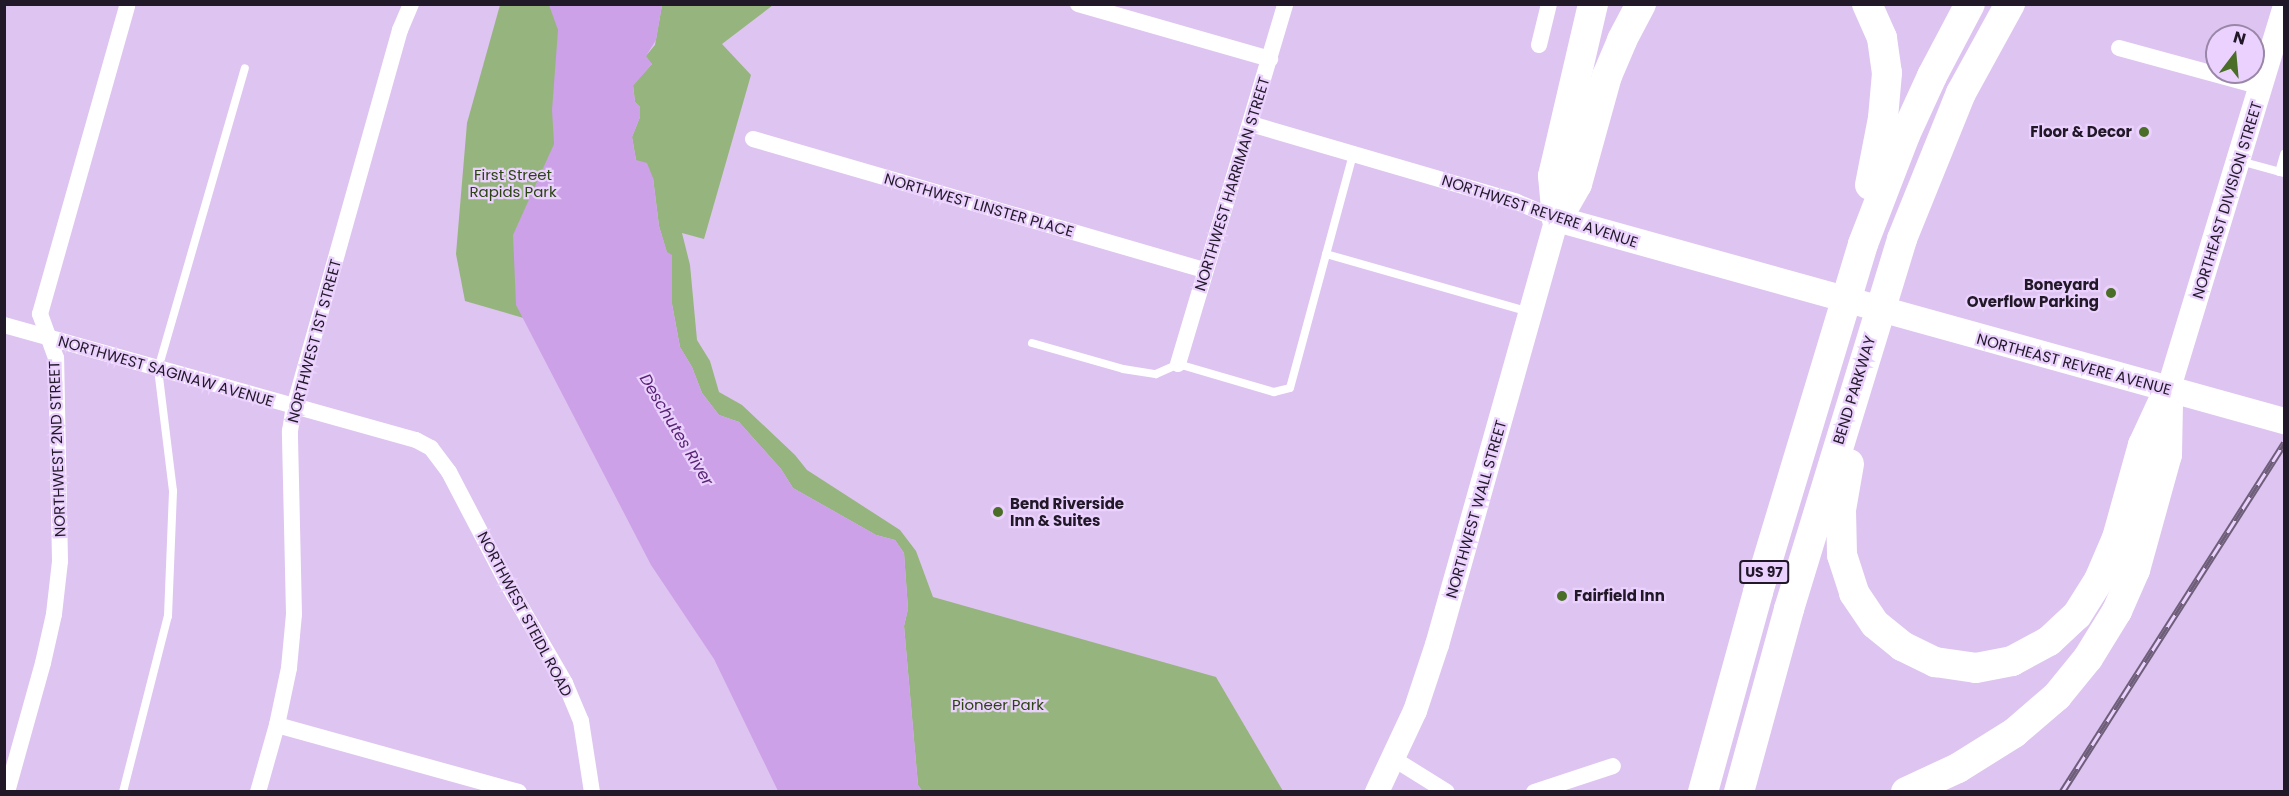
<!DOCTYPE html>
<html>
<head>
<meta charset="utf-8">
<style>
	body { margin:0 }
	#map { position:relative; width:2289px; height:796px; overflow:hidden; background:#dec4f0; font-family:Poppins,sans-serif }
	div>[style] { position:absolute }
	[style*='--x'] { left:calc(var(--x)*1px); top:calc(var(--y)*1px); width:calc(var(--w)*1px); rotate:calc(var(--a)*1deg) }
	.green>* { inset:0; background:#96b47d }
	.water>* { inset:0; background:#cca1e7 }
	.lane>* { height:8px; margin:-4px; padding:0 4px; transform-origin:4px; border-radius:4px; background:#fff }
	.street>* { height:16px; margin:-8px; padding:0 8px; transform-origin:8px; border-radius:8px; background:#fff }
	.secondary>* { height:24px; margin:-12px; padding:0 12px; transform-origin:12px; border-radius:12px; background:#fff }
	.primary>* { height:26px; margin:-13px; padding:0 13px; transform-origin:13px; border-radius:13px; background:#fff }
	.highway>* { height:30px; margin:-15px; padding:0 15px; transform-origin:15px; border-radius:15px; background:#fff }
	.rail>* { height:7px; margin-top:-3.5px; transform-origin:0; background:repeating-linear-gradient(90deg,#ebd1fd 0 14px,#6e5e7a 0 28px); box-sizing:border-box; border-block:2px solid #6e5e7a }
	.dots>* { width:16px; height:16px; translate:-50% -50%; box-sizing:border-box; border:3px solid #ebd1fd; border-radius:50% }
	span { translate:-50% -50%; white-space:nowrap; text-align:center; line-height:1.15; -webkit-text-stroke:4.5px #ebd1fd; paint-order:stroke }
	.shield-label span { padding:2px 4px; background:#ebd1fd; border:2px solid; border-radius:4px; -webkit-text-stroke-width:0 }
	.shield-label { font-size:14px; color:#211828; font-weight:700 }
	.poi-label { font-size:15px; color:#211828; font-weight:700 }
	.right { translate:-100% -50%; text-align:right }
	.left { translate:0 -50%; text-align:left }
	.park-label { font-size:15px; color:#2b4411 }
	.street-label { font-size:15px; color:#211828 }
	.water-label { font-size:16px; color:#582374; font-style:italic }
	.frame { position:absolute; inset:0; border:6px solid #211828; pointer-events:none }
	.north { position:absolute; left:2205px; top:24px; width:60px; height:60px; box-sizing:border-box; background:#ebd1fd; border:2px solid #9a87a8; border-radius:50%; rotate:16deg; font-size:16px; font-weight:700; line-height:24px; text-align:center; color:#211828 }
	.north::after { content:''; display:block; margin:auto; width:21px; height:27px; background:#4a6e27; clip-path:polygon(50% 0,100% 100%,50% 72%,0 100%) }
</style>
</head>
<body>
<div id="map">
	<div class="green">
		<i style="clip-path:polygon(500px 5px,579px 5px,565px 330px,465px 301px,456px 254px,467px 123px)"></i>
		<i style="clip-path:polygon(662px 5px,773px 5px,722px 44px,751px 75px,704px 239px,682px 233px,690px 265px,697px 340px,710px 361px,719px 392px,742px 405px,795px 455px,807px 470px,900px 530px,916px 551px,933px 597px,1216px 677px,1283px 791px,922px 791px,918px 785px,904px 626px,908px 609px,904px 553px,895px 540px,876px 535px,793px 488px,781px 469px,739px 422px,719px 415px,702px 393px,692px 367px,680px 347px,672px 304px,672px 270px,659px 226px,653px 178px,636px 160px,632px 137px,640px 117px,640px 107px,635px 102px,633px 85px,652px 64px,645px 57px,655px 45px)"></i>
	</div>
	<div class="water">
		<i style="clip-path:polygon(549px 5px,662px 5px,656px 40px,646px 56px,652px 64px,633px 86px,635px 102px,640px 107px,640px 117px,632px 137px,636px 160px,647px 163px,653px 178px,659px 226px,667px 252px,672px 255px,672px 304px,680px 347px,692px 367px,702px 393px,719px 415px,739px 422px,781px 469px,793px 488px,876px 535px,895px 540px,904px 553px,908px 609px,904px 626px,918px 785px,922px 791px,778px 791px,714px 659px,651px 565px,516px 305px,513px 235px,554px 144px,552px 110px,558px 30px)"></i>
	</div>
	<div class="lane">
		<i style="--x:2240;--y:161;--w:46;--a:15.3"></i>
		<i style="--x:2279;--y:172;--w:19;--a:-74"></i>
		<i style="--x:1326;--y:254;--w:212;--a:15.9"></i>
		<i style="--x:1032;--y:343;--w:95;--a:15.9"></i>
		<i style="--x:1123;--y:369;--w:33;--a:9"></i>
		<i style="--x:1156;--y:374;--w:24;--a:-24"></i>
		<i style="--x:1178;--y:364;--w:100;--a:16.3"></i>
		<i style="--x:1274;--y:392;--w:16;--a:-14"></i>
		<i style="--x:1290;--y:388;--w:242;--a:-74.9"></i>
		<i style="--x:123;--y:792;--w:182;--a:-75.7"></i>
		<i style="--x:168;--y:616;--w:125;--a:-87.7"></i>
		<i style="--x:173;--y:491;--w:123;--a:-97"></i>
		<i style="--x:158;--y:369;--w:313;--a:-73.9"></i>
	</div>
	<div class="street">
		<i style="--x:1078;--y:4;--w:200;--a:16"></i>
		<i style="--x:1539;--y:45;--w:42;--a:-76.3"></i>
		<i style="--x:2119;--y:48;--w:148;--a:15.3"></i>
		<i style="--x:1251;--y:124;--w:277;--a:16.3"></i>
		<i style="--x:1517;--y:202;--w:43;--a:23"></i>
		<i style="--x:753;--y:139;--w:471;--a:16.2"></i>
		<i style="--x:4;--y:325;--w:428;--a:15.6"></i>
		<i style="--x:416;--y:440;--w:17;--a:28"></i>
		<i style="--x:431;--y:448;--w:30;--a:53"></i>
		<i style="--x:449;--y:472;--w:125;--a:62.4"></i>
		<i style="--x:507;--y:583;--w:116;--a:59.9"></i>
		<i style="--x:565;--y:683;--w:41;--a:67.2"></i>
		<i style="--x:581;--y:721;--w:72;--a:81.2"></i>
		<i style="--x:1178;--y:364;--w:376;--a:-73.4"></i>
		<i style="--x:277;--y:725;--w:251;--a:15.5"></i>
		<i style="--x:1394;--y:759;--w:62;--a:31.9"></i>
		<i style="--x:7;--y:792;--w:134;--a:-74.4"></i>
		<i style="--x:43;--y:663;--w:50;--a:-77.3"></i>
		<i style="--x:54;--y:614;--w:53;--a:-83.5"></i>
		<i style="--x:60;--y:561;--w:203;--a:-91.1"></i>
		<i style="--x:56;--y:358;--w:47;--a:-110"></i>
		<i style="--x:40;--y:314;--w:320;--a:-74.2"></i>
		<i style="--x:258;--y:792;--w:70;--a:-74.2"></i>
		<i style="--x:277;--y:725;--w:58;--a:-78.1"></i>
		<i style="--x:289;--y:668;--w:54;--a:-84.7"></i>
		<i style="--x:294;--y:614;--w:183;--a:-91.3"></i>
		<i style="--x:290;--y:431;--w:24;--a:-81"></i>
		<i style="--x:294;--y:407;--w:392;--a:-74.3"></i>
		<i style="--x:400;--y:30;--w:28;--a:-67"></i>
		<i style="--x:1534;--y:792;--w:83;--a:-18.2"></i>
	</div>
	<div class="secondary">
		<i style="--x:2168;--y:391;--w:399;--a:-73.1"></i>
		<i style="--x:1377;--y:792;--w:89;--a:-64.9"></i>
		<i style="--x:1415;--y:711;--w:70;--a:-71.6"></i>
		<i style="--x:1437;--y:645;--w:443;--a:-74.3"></i>
	</div>
	<div class="primary">
		<i style="--x:1557;--y:219;--w:755;--a:15.53"></i>
	</div>
	<div class="highway">
		<i style="--x:1867;--y:4;--w:37;--a:66"></i>
		<i style="--x:1882;--y:38;--w:35;--a:82"></i>
		<i style="--x:1887;--y:73;--w:45;--a:95.1"></i>
		<i style="--x:1883;--y:118;--w:68;--a:101"></i>
		<i style="--x:1557;--y:219;--w:40;--a:-60.3"></i>
		<i style="--x:1577;--y:184;--w:112;--a:-74.5"></i>
		<i style="--x:1607;--y:76;--w:39;--a:-67"></i>
		<i style="--x:1622;--y:40;--w:41;--a:-62.2"></i>
		<i style="--x:1557;--y:219;--w:43;--a:-95.3"></i>
		<i style="--x:1553;--y:176;--w:177;--a:-76.9"></i>
		<i style="--x:1849;--y:464;--w:47;--a:99.9"></i>
		<i style="--x:1841;--y:510;--w:45;--a:88.7"></i>
		<i style="--x:1842;--y:555;--w:40;--a:72"></i>
		<i style="--x:1854;--y:593;--w:37;--a:56"></i>
		<i style="--x:1875;--y:624;--w:35;--a:39"></i>
		<i style="--x:1902;--y:646;--w:37;--a:26"></i>
		<i style="--x:1935;--y:662;--w:41;--a:8.3"></i>
		<i style="--x:1976;--y:668;--w:37;--a:-11"></i>
		<i style="--x:2012;--y:661;--w:42;--a:-28.4"></i>
		<i style="--x:2049;--y:641;--w:38;--a:-43"></i>
		<i style="--x:2077;--y:615;--w:41;--a:-57.8"></i>
		<i style="--x:2099;--y:580;--w:46;--a:-66.8"></i>
		<i style="--x:2117;--y:538;--w:97;--a:-74.4"></i>
		<i style="--x:2143;--y:445;--w:60;--a:-65.2"></i>
		<i style="--x:1703;--y:792;--w:207;--a:-74.6"></i>
		<i style="--x:1758;--y:592;--w:363;--a:-73.2"></i>
		<i style="--x:1863;--y:244;--w:117;--a:-68.9"></i>
		<i style="--x:1905;--y:135;--w:65;--a:-65.4"></i>
		<i style="--x:1932;--y:76;--w:81;--a:-62.2"></i>
		<i style="--x:1739;--y:792;--w:190;--a:-74.7"></i>
		<i style="--x:1789;--y:609;--w:387;--a:-73"></i>
		<i style="--x:1902;--y:239;--w:157;--a:-68"></i>
		<i style="--x:1961;--y:93;--w:102;--a:-61.2"></i>
		<i style="--x:1906;--y:792;--w:57;--a:-24.8"></i>
		<i style="--x:1958;--y:768;--w:66;--a:-32"></i>
		<i style="--x:2014;--y:733;--w:57;--a:-40.7"></i>
		<i style="--x:2057;--y:696;--w:49;--a:-50.8"></i>
		<i style="--x:2088;--y:658;--w:55;--a:-58.3"></i>
		<i style="--x:2117;--y:611;--w:45;--a:-66.3"></i>
		<i style="--x:2135;--y:570;--w:119;--a:-74.5"></i>
		<i style="--x:2167;--y:455;--w:52;--a:-88.9"></i>
	</div>
	<div class="rail">
		<i style="--x:2062;--y:792;--w:414;--a:-57.5"></i>
	</div>
	<div class="dots">
		<i style="left:2144px;top:132px;background:#4a6e27"></i>
		<i style="left:2111px;top:293px;background:#4a6e27"></i>
		<i style="left:998px;top:512px;background:#4a6e27"></i>
		<i style="left:1562px;top:596px;background:#4a6e27"></i>
	</div>
	<div class="shield-label">
		<span style="left:1764px;top:572px">US 97</span>
	</div>
	<div class="poi-label">
		<span class="right" style="left:2132px;top:132px">Floor &amp; Decor</span>
		<span class="right" style="left:2099px;top:293px">Boneyard<br>Overflow Parking</span>
		<span class="left" style="left:1010px;top:512px">Bend Riverside<br>Inn &amp; Suites</span>
		<span class="left" style="left:1574px;top:596px">Fairfield Inn</span>
	</div>
	<div class="park-label">
		<span style="left:513px;top:183px">First Street<br>Rapids Park</span>
		<span style="left:998px;top:705px">Pioneer Park</span>
	</div>
	<div class="street-label">
		<span style="left:1232px;top:184px;rotate:-73deg">NORTHWEST HARRIMAN STREET</span>
		<span style="left:2227px;top:200px;rotate:-73deg">NORTHEAST DIVISION STREET</span>
		<span style="left:979px;top:205px;rotate:16deg">NORTHWEST LINSTER PLACE</span>
		<span style="left:1540px;top:211px;rotate:18deg">NORTHWEST REVERE AVENUE</span>
		<span style="left:314px;top:341px;rotate:-75deg">NORTHWEST 1ST STREET</span>
		<span style="left:2074px;top:364px;rotate:15deg">NORTHEAST REVERE AVENUE</span>
		<span style="left:166px;top:371px;rotate:16deg">NORTHWEST SAGINAW AVENUE</span>
		<span style="left:1854px;top:390px;rotate:-73deg">BEND PARKWAY</span>
		<span style="left:57px;top:449px;rotate:-92deg">NORTHWEST 2ND STREET</span>
		<span style="left:1476px;top:509px;rotate:-74deg">NORTHWEST WALL STREET</span>
		<span style="left:525px;top:614px;rotate:62deg">NORTHWEST STEIDL ROAD</span>
	</div>
	<div class="water-label">
		<span style="left:676px;top:430px;rotate:59deg">Deschutes River</span>
	</div>
	<div class="frame"></div>
	<div class="north">N</div>
</div>
</body>
</html>
